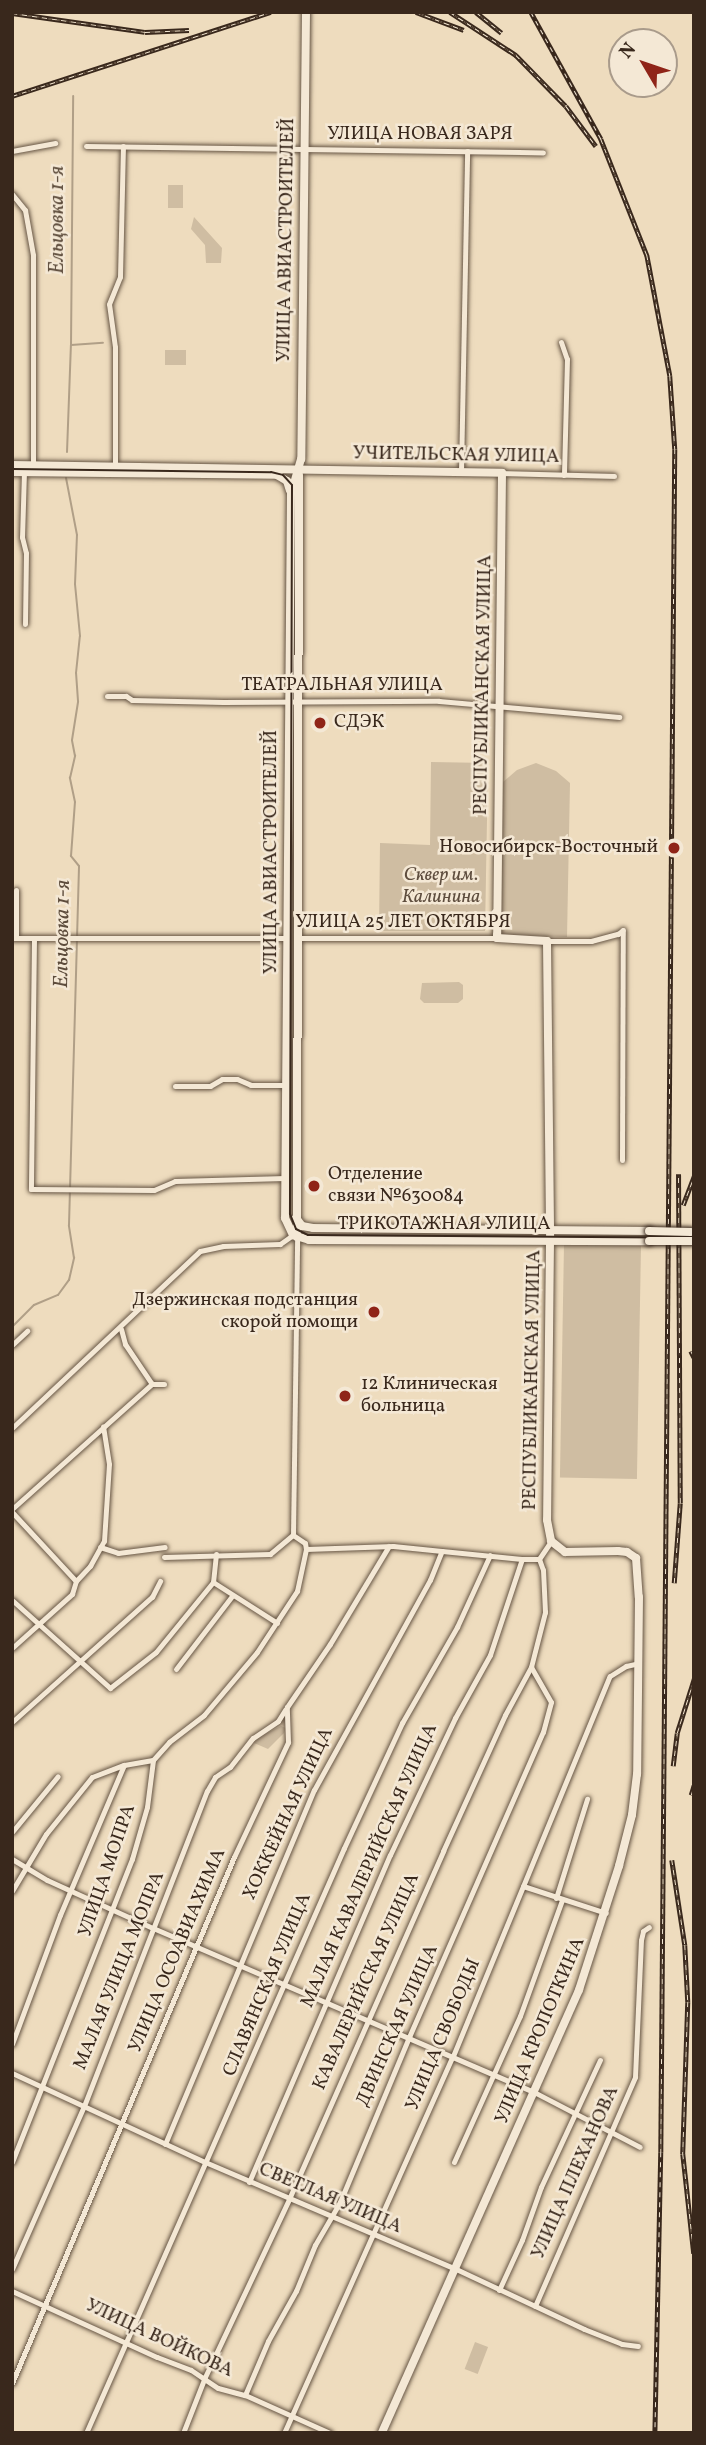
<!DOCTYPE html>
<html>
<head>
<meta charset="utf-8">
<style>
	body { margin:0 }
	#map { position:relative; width:706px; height:2445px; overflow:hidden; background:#eedcbe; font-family:Vollkorn,serif }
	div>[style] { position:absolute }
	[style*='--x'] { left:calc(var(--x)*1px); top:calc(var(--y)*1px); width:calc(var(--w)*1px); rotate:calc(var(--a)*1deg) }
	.green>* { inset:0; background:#cfbda2; transform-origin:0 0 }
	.stream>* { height:2px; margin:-1px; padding:0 1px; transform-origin:1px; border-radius:1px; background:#b09f87 }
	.roads { filter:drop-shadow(0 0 2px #654) drop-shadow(0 0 2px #654) }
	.street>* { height:5px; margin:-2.5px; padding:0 2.5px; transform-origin:2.5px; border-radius:2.5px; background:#f4e8d5 }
	.secondary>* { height:8px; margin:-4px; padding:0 4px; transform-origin:4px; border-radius:4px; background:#f4e8d5 }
	.tram>* { height:2px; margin:-1px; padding:0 1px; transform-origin:1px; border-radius:1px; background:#39281c }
	.rail>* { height:4.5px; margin-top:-2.25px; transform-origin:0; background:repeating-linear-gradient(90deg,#f4e8d5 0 5px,#39281c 0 10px); box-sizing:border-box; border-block:2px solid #39281c }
	.bridges { filter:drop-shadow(0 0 2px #39281c) drop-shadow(0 0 2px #39281c) }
	.secondary-bridge>* { height:8px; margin:-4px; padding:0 4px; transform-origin:4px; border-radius:4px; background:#f4e8d5 }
	.dots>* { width:19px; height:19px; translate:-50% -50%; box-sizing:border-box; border:4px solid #f4e8d5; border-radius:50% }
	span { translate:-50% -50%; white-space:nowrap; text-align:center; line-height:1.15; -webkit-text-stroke:5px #f4e8d5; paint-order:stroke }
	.street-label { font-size:19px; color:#39281c }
	.poi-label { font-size:19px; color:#39281c }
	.left { translate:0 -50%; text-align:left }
	.right { translate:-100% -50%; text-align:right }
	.park-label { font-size:19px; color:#5e4d3e; font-style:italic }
	.water-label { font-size:21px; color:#5d4c3c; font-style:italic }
	.frame { position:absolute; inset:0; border:14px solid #39281c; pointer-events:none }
	.north { position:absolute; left:608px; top:28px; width:70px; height:70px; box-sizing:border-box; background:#f4e8d5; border:2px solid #a99b8b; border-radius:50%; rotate:309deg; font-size:19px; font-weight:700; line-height:28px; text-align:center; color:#39281c }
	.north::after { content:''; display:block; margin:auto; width:24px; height:32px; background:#8f2418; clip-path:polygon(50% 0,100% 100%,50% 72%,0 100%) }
</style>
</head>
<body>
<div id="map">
	<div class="green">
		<i style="left:168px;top:185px;width:15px;height:23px"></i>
		<i style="clip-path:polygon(194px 217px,222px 248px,221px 263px,206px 263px,205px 245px,191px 229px)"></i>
		<i style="left:165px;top:350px;width:21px;height:15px"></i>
		<i style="clip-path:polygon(431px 762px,488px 763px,485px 931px,379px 931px,380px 843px,430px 845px)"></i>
		<i style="clip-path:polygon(536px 763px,556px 771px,570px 783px,567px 937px,501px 935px,503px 782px,517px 770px)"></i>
		<i style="clip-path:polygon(459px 982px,463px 985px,463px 999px,458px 1003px,424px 1003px,420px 999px,422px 983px)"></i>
		<i style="left:641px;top:1245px;width:234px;height:77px;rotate:91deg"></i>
		<i style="clip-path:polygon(281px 1726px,286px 1728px,284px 1733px,268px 1749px,254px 1743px,259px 1737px)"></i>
		<i style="left:475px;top:2342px;width:14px;height:29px;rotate:21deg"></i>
	</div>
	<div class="stream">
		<i style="--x:71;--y:345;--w:249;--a:-89.5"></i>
		<i style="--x:67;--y:452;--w:107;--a:-87.9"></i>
		<i style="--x:71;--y:345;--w:32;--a:-4"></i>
		<i style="--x:12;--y:1327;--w:31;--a:-45"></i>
		<i style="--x:34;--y:1305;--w:26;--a:-23"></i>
		<i style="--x:58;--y:1295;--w:19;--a:-54"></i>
		<i style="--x:69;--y:1280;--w:23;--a:-77"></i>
		<i style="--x:74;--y:1258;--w:33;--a:-99"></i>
		<i style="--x:69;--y:1225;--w:359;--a:-88.4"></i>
		<i style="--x:79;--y:866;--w:13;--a:-129"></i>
		<i style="--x:71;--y:856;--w:54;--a:-85.8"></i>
		<i style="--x:75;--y:802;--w:25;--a:-102"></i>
		<i style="--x:70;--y:778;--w:23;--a:-77"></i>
		<i style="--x:75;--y:756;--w:16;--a:-101"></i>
		<i style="--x:72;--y:740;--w:39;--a:-81"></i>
		<i style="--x:78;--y:701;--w:28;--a:-94"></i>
		<i style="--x:76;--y:673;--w:37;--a:-84"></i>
		<i style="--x:80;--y:636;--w:52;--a:-95.5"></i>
		<i style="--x:75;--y:584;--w:49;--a:-87.7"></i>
		<i style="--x:77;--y:535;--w:58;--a:-100.9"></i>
	</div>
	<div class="roads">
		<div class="street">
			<i style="--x:86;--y:146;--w:457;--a:0.8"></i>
			<i style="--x:12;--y:151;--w:44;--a:-10.5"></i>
			<i style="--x:12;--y:194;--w:21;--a:51"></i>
			<i style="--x:25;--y:210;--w:46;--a:79.9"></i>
			<i style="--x:33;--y:255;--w:209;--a:90"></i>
			<i style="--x:561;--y:342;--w:18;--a:71"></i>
			<i style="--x:567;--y:359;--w:116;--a:91.5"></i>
			<i style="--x:115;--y:465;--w:118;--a:-90"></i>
			<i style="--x:115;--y:347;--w:43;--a:-97.9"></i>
			<i style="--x:109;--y:304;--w:29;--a:-68"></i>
			<i style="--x:120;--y:277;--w:131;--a:-88.7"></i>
			<i style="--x:24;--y:471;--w:66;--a:91.7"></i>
			<i style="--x:22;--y:537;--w:16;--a:76"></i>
			<i style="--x:26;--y:553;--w:71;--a:90.8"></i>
			<i style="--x:461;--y:472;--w:321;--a:-88.9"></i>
			<i style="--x:502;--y:473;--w:112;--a:1.5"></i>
			<i style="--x:107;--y:696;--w:19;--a:0"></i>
			<i style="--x:126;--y:696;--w:7;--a:34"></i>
			<i style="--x:132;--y:700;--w:91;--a:1.3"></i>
			<i style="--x:223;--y:702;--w:216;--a:-0.3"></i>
			<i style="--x:439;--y:701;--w:181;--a:5.1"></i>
			<i style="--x:12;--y:938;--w:276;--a:0"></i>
			<i style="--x:16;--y:938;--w:48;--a:-90"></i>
			<i style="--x:34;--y:938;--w:251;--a:90.7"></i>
			<i style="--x:31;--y:1189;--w:123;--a:0.5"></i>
			<i style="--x:154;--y:1190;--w:23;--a:-23"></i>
			<i style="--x:175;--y:1181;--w:110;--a:-1.6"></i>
			<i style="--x:297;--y:938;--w:200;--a:0"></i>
			<i style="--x:547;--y:941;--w:44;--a:0"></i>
			<i style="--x:591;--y:941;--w:28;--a:-15"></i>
			<i style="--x:618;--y:934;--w:6;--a:-39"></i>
			<i style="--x:175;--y:1086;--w:35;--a:0"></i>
			<i style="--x:210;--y:1086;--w:14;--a:-30"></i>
			<i style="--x:222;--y:1079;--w:15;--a:0"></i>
			<i style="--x:237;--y:1079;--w:15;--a:23"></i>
			<i style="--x:251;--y:1085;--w:35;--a:0"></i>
			<i style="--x:622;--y:1160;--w:230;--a:-89.8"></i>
			<i style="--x:121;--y:1329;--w:16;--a:75"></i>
			<i style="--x:125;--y:1344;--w:48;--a:56"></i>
			<i style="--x:12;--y:1345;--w:21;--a:-43"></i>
			<i style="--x:152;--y:1384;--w:12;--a:0"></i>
			<i style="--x:12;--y:1428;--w:258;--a:-43.3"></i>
			<i style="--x:200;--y:1251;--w:24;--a:-12"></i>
			<i style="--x:223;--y:1246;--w:57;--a:-2"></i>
			<i style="--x:280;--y:1244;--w:16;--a:-35"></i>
			<i style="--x:12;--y:1509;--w:188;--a:-41.8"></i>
			<i style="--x:12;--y:1512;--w:94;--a:47.2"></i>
			<i style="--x:293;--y:1535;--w:298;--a:-89.2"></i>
			<i style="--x:100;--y:1547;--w:19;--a:18"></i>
			<i style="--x:118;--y:1553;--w:47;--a:-7.3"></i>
			<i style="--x:216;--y:1554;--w:28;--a:96"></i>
			<i style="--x:213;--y:1582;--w:76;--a:32.6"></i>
			<i style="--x:164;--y:1557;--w:106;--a:-1.6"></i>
			<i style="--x:270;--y:1554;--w:30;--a:-40"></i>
			<i style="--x:293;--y:1535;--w:14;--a:34"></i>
			<i style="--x:305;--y:1543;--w:6;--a:81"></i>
			<i style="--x:306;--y:1549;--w:87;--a:-2"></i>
			<i style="--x:393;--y:1546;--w:49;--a:5.8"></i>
			<i style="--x:12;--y:1600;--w:132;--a:41.9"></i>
			<i style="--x:110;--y:1688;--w:58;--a:-38"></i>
			<i style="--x:156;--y:1652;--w:90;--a:-50.8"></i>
			<i style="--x:12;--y:1648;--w:81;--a:-42"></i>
			<i style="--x:72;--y:1594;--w:14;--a:-73"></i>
			<i style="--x:76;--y:1581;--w:21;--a:-47"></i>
			<i style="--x:90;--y:1566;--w:29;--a:-61"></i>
			<i style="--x:104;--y:1541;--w:77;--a:-86.3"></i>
			<i style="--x:109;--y:1464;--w:38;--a:-99"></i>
			<i style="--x:176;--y:1669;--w:92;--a:-52.5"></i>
			<i style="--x:12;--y:1722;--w:188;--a:-41.8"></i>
			<i style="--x:152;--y:1597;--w:18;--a:-63"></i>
			<i style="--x:12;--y:1832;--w:72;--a:-50.6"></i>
			<i style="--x:12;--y:1859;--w:41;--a:31"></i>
			<i style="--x:47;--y:1880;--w:116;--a:24.4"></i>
			<i style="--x:153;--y:1928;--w:415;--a:23.3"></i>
			<i style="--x:534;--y:2092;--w:119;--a:27.4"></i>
			<i style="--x:523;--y:1886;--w:87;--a:18"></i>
			<i style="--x:12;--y:1891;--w:66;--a:-59.2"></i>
			<i style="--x:46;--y:1834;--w:73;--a:-51.1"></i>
			<i style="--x:92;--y:1777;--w:34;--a:-21"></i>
			<i style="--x:124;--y:1765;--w:29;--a:-10"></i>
			<i style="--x:556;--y:1898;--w:104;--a:-72.6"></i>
			<i style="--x:12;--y:2044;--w:138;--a:-69.6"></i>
			<i style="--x:60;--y:1915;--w:163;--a:-66.9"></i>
			<i style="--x:12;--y:2073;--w:213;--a:24.8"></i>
			<i style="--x:205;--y:2162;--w:273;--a:23.1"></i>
			<i style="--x:456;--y:2269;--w:141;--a:25.1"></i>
			<i style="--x:584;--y:2329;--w:41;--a:21.5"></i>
			<i style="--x:622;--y:2344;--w:16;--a:7"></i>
			<i style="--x:165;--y:2144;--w:384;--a:-67.2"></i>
			<i style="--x:314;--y:1790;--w:240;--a:-61.1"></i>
			<i style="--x:430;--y:1580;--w:31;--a:-68"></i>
			<i style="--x:442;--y:1551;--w:80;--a:5.7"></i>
			<i style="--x:12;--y:2162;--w:326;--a:-68.4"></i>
			<i style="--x:132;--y:1859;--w:54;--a:-73.9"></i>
			<i style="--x:147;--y:1807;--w:47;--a:-82.7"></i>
			<i style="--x:153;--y:1760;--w:24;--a:-48"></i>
			<i style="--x:169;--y:1742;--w:44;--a:-37.6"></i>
			<i style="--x:204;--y:1715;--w:82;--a:-49.9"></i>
			<i style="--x:257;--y:1652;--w:73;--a:-56.7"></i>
			<i style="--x:297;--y:1591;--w:43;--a:-77.9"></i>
			<i style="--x:454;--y:2162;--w:160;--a:-65.7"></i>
			<i style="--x:520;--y:2016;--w:123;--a:-70.1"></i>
			<i style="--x:249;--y:2182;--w:356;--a:-66.7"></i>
			<i style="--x:390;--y:1855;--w:152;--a:-64.6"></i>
			<i style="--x:455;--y:1718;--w:72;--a:-60.9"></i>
			<i style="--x:490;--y:1655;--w:101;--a:-71.6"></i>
			<i style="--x:522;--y:1559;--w:17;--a:0"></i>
			<i style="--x:12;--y:2269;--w:178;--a:-66.2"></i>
			<i style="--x:84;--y:2106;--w:338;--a:-68.7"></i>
			<i style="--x:207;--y:1791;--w:16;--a:-60"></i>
			<i style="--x:215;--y:1777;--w:18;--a:-34"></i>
			<i style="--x:230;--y:1767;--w:37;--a:-52"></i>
			<i style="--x:253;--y:1738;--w:30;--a:-34"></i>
			<i style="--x:278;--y:1721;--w:13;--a:-58"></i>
			<i style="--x:499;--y:2290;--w:55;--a:-65.3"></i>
			<i style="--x:522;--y:2240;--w:56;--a:-70.3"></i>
			<i style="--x:541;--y:2187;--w:140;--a:-65.1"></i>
			<i style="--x:12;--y:2291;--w:159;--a:24.5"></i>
			<i style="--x:157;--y:2357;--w:36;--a:21"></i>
			<i style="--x:191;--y:2370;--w:32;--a:34"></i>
			<i style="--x:218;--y:2388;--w:28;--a:15"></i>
			<i style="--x:245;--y:2395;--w:93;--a:24.1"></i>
			<i style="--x:535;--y:2306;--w:250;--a:-66.4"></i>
			<i style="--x:635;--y:2077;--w:137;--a:-87.5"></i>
			<i style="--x:641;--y:1940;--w:9;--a:-77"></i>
			<i style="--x:643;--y:1931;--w:7;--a:-34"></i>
			<i style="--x:12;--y:2383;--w:571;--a:-67.12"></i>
			<i style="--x:234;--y:1857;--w:127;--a:-64.8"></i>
			<i style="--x:288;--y:1742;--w:35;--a:-92"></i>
			<i style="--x:287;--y:1707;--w:76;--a:-55.7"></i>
			<i style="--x:330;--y:1644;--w:114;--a:-59"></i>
			<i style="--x:245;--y:2395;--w:59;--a:-66.9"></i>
			<i style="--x:268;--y:2341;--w:57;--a:-60.8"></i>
			<i style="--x:296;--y:2291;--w:50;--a:-67.6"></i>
			<i style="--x:315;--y:2245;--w:50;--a:-59.8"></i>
			<i style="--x:340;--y:2202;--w:179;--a:-67.3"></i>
			<i style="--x:409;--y:2037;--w:333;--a:-66.3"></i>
			<i style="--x:543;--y:1732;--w:31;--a:-75"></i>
			<i style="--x:551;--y:1702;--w:40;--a:-119.7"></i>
			<i style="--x:86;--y:2433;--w:639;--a:-66.2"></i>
			<i style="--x:344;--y:1848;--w:138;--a:-65.1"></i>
			<i style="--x:402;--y:1723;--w:111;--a:-60.2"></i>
			<i style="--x:457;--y:1627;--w:79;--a:-65.4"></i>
			<i style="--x:183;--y:2433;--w:60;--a:-68.6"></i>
			<i style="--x:205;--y:2377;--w:197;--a:-64.7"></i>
			<i style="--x:289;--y:2199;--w:381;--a:-66.1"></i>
			<i style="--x:443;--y:1851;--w:149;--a:-65.5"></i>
			<i style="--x:505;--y:1715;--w:55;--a:-61.6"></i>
			<i style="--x:531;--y:1667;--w:57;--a:-75.7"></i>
			<i style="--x:545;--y:1612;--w:42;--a:-92.7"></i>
			<i style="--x:543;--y:1570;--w:12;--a:-110"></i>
			<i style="--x:539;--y:1559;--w:22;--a:-56"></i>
			<i style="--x:284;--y:2433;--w:413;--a:-65.9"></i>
			<i style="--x:453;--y:2056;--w:411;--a:-67.6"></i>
			<i style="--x:610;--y:1676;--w:19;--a:-32"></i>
			<i style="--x:626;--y:1666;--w:13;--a:-13"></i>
		</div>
		<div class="secondary">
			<i style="--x:306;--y:12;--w:447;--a:90.6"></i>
			<i style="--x:301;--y:459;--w:35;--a:106"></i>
			<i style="--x:291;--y:493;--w:725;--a:90.47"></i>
			<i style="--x:285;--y:1218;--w:19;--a:65"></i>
			<i style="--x:293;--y:1235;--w:17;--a:17"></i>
			<i style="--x:309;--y:1240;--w:340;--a:0.2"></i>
			<i style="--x:12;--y:465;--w:490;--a:0.9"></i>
			<i style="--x:502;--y:473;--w:462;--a:90.6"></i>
			<i style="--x:497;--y:935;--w:3;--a:90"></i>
			<i style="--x:497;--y:938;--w:50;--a:3.4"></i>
			<i style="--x:547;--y:941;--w:300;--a:89.4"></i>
			<i style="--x:550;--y:1241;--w:279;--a:90.6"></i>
			<i style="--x:547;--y:1520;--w:21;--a:79"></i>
			<i style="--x:551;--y:1541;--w:18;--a:38"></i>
			<i style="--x:565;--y:1552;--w:53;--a:-1.1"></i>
			<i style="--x:618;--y:1551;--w:9;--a:6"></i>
			<i style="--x:627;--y:1552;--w:11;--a:34"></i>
			<i style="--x:636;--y:1558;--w:39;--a:86"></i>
			<i style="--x:639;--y:1597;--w:177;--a:90.6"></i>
			<i style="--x:637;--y:1774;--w:41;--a:97"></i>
			<i style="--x:632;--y:1815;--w:53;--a:104.3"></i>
			<i style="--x:619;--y:1866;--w:130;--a:107.9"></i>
			<i style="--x:579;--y:1990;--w:485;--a:114"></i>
			<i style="--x:12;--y:472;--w:265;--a:0.6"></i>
			<i style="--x:277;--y:475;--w:12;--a:31"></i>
			<i style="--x:287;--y:481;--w:10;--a:73"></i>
			<i style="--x:296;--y:1218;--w:10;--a:53"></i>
			<i style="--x:302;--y:1226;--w:11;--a:10"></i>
			<i style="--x:313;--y:1228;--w:336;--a:0.5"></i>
			<i style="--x:297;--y:1237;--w:762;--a:-89.85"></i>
		</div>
	</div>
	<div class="tram">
		<i style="--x:12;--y:469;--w:259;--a:0.7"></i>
		<i style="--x:271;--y:472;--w:12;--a:14"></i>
		<i style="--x:283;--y:475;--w:13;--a:48"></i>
		<i style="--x:292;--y:485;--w:729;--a:90.16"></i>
		<i style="--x:290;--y:1214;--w:16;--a:68"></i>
		<i style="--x:296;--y:1229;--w:13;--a:27"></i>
		<i style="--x:308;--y:1235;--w:386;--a:0.4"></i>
	</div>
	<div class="rail">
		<i style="--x:416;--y:12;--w:51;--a:20.6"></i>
		<i style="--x:450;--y:12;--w:79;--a:33.1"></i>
		<i style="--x:516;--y:55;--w:71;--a:45.6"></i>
		<i style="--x:566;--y:106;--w:50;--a:53.1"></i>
		<i style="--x:476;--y:12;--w:33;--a:39"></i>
		<i style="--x:531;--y:12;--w:145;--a:61.1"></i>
		<i style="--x:601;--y:139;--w:125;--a:68.4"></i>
		<i style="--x:647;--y:255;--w:123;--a:79.2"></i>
		<i style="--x:670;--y:376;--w:73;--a:86.1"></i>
		<i style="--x:675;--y:449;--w:1703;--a:90.47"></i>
		<i style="--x:661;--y:2152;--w:281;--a:91.2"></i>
		<i style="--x:12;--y:13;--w:134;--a:8.1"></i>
		<i style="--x:145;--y:32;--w:44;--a:-2.6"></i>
		<i style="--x:12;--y:96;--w:272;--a:-18"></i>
		<i style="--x:683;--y:1205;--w:31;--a:-69"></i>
		<i style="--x:691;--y:1351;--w:7;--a:63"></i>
		<i style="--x:674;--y:1583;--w:80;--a:-85.7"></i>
		<i style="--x:680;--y:1503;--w:329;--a:-90.3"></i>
		<i style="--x:673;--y:1766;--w:33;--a:-83"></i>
		<i style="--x:677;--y:1733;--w:57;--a:-72.5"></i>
		<i style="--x:691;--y:1795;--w:10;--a:-73"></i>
		<i style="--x:672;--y:1860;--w:86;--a:81.3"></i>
		<i style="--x:685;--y:1945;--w:57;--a:87"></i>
		<i style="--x:688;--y:2002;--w:152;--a:91.9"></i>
		<i style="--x:683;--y:2154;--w:100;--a:83.7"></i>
	</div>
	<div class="bridges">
		<div class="secondary-bridge">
			<i style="--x:649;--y:1231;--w:42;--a:1.4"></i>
			<i style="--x:649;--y:1241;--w:43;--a:0"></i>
		</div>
	</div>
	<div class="dots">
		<i style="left:320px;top:723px;background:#8f2418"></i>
		<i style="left:674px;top:848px;background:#8f2418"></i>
		<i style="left:314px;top:1186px;background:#8f2418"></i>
		<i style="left:374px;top:1312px;background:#8f2418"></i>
		<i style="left:345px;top:1396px;background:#8f2418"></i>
	</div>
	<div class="street-label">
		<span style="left:420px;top:135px">УЛИЦА НОВАЯ ЗАРЯ</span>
		<span style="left:287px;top:240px;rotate:-89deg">УЛИЦА АВИАСТРОИТЕЛЕЙ</span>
		<span style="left:456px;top:456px;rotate:1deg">УЧИТЕЛЬСКАЯ УЛИЦА</span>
		<span style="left:484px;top:685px;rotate:-89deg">РЕСПУБЛИКАНСКАЯ УЛИЦА</span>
		<span style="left:342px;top:686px">ТЕАТРАЛЬНАЯ УЛИЦА</span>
		<span style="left:272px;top:852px;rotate:-90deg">УЛИЦА АВИАСТРОИТЕЛЕЙ</span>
		<span style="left:403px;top:923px">УЛИЦА 25 ЛЕТ ОКТЯБРЯ</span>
		<span style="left:444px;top:1225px">ТРИКОТАЖНАЯ УЛИЦА</span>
		<span style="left:533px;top:1380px;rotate:-89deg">РЕСПУБЛИКАНСКАЯ УЛИЦА</span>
		<span style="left:289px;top:1814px;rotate:-65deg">ХОККЕЙНАЯ УЛИЦА</span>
		<span style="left:370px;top:1866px;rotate:-66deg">МАЛАЯ КАВАЛЕРИЙСКАЯ УЛИЦА</span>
		<span style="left:108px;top:1871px;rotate:-71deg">УЛИЦА МОПРА</span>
		<span style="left:178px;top:1951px;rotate:-67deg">УЛИЦА ОСОАВИАХИМА</span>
		<span style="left:120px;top:1971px;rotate:-68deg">МАЛАЯ УЛИЦА МОПРА</span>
		<span style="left:367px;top:1982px;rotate:-66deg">КАВАЛЕРИЙСКАЯ УЛИЦА</span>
		<span style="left:268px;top:1985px;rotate:-67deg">СЛАВЯНСКАЯ УЛИЦА</span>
		<span style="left:398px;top:2026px;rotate:-66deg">ДВИНСКАЯ УЛИЦА</span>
		<span style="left:541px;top:2031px;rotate:-67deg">УЛИЦА КРОПОТКИНА</span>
		<span style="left:444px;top:2035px;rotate:-67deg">УЛИЦА СВОБОДЫ</span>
		<span style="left:576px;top:2173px;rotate:-66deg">УЛИЦА ПЛЕХАНОВА</span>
		<span style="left:330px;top:2199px;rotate:23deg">СВЕТЛАЯ УЛИЦА</span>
		<span style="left:159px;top:2339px;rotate:25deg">УЛИЦА ВОЙКОВА</span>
	</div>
	<div class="poi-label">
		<span class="left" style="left:334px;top:723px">СДЭК</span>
		<span class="right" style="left:658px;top:848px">Новосибирск-Восточный</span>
		<span class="left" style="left:328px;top:1186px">Отделение<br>связи №630084</span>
		<span class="right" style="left:358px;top:1312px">Дзержинская подстанция<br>скорой помощи</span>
		<span class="left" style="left:361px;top:1396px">12 Клиническая<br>больница</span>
	</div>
	<div class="park-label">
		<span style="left:441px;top:887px">Сквер им.<br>Калинина</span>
	</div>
	<div class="water-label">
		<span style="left:58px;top:220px;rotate:-90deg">Ельцовка 1-я</span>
		<span style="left:63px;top:934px;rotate:-89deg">Ельцовка 1-я</span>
	</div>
	<div class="frame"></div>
	<div class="north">N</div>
</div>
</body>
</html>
